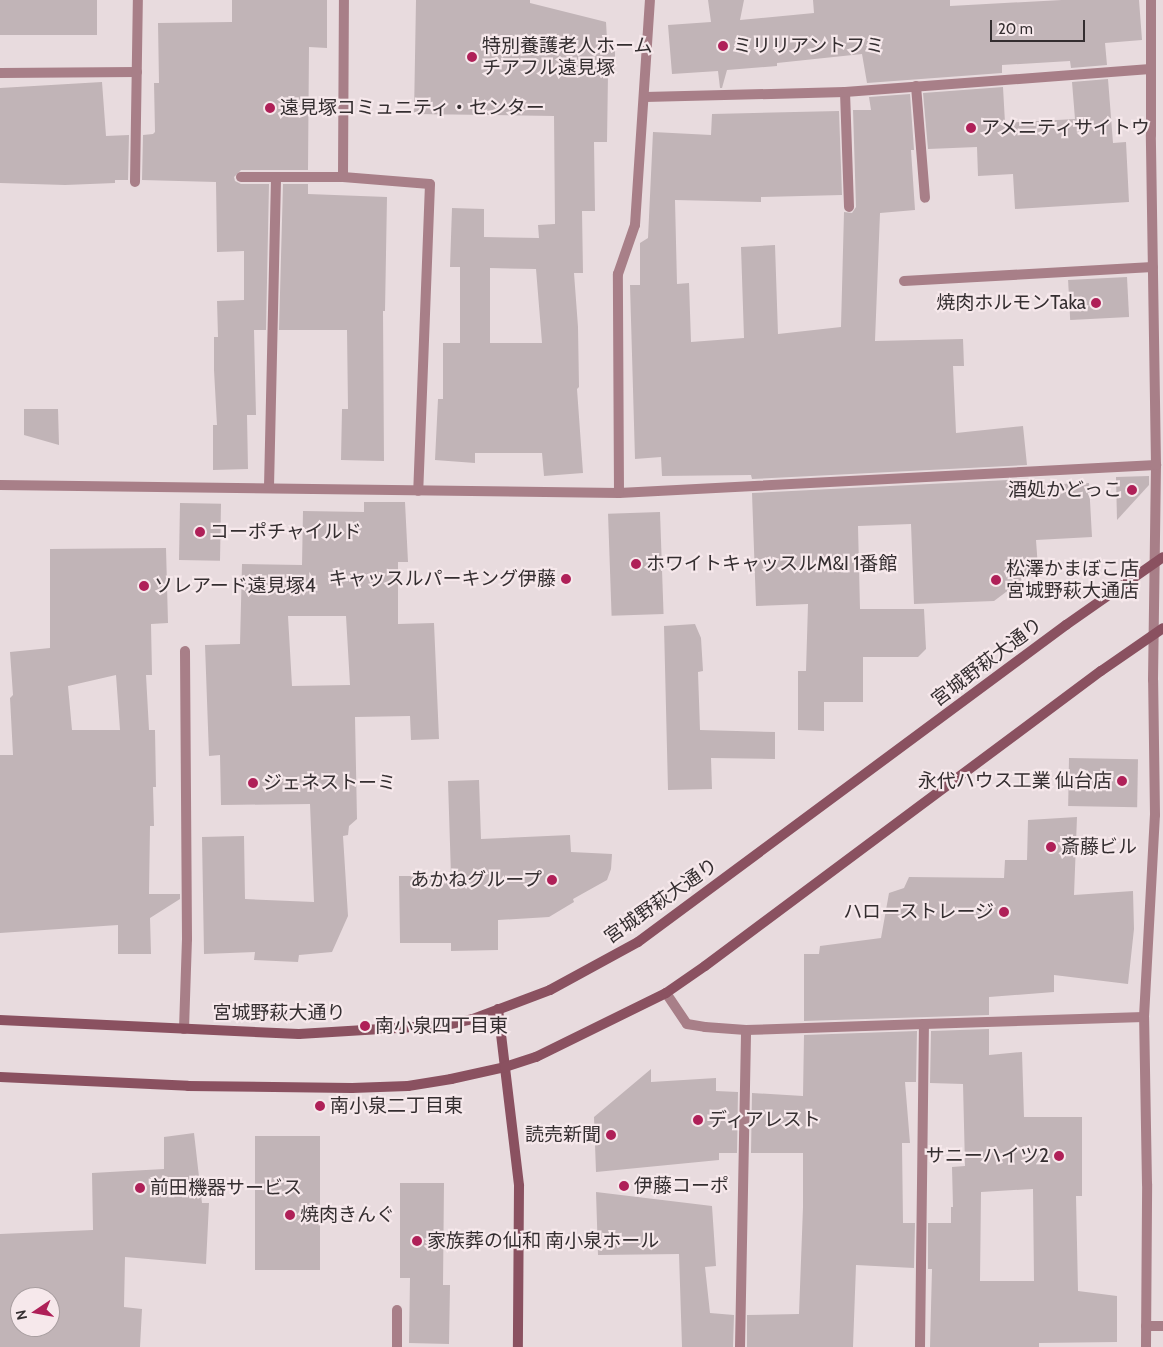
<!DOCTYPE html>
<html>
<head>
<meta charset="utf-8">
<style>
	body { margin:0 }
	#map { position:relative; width:1163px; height:1347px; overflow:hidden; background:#e8dbde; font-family:Cabin,"Noto Sans JP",sans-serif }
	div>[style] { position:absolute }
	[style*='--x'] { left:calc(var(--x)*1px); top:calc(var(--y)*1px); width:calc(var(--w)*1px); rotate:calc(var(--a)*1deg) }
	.building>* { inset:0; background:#c1b4b7; transform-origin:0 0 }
	.street>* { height:10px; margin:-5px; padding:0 5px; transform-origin:5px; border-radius:5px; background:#a87f88 }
	.secondary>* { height:10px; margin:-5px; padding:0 5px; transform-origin:5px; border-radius:5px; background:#8a5160 }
	.dots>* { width:14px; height:14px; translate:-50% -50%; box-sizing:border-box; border:2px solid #f6e8eb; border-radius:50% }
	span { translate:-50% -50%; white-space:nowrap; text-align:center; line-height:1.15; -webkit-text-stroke:4.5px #f6e8eb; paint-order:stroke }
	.poi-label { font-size:19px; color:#342e30 }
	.left { translate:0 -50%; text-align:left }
	.right { translate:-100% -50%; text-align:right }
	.street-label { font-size:19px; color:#342e30 }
	.north { position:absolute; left:10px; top:1287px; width:50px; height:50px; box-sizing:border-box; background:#f6e8eb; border:1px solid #a89ea0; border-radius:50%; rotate:258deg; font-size:14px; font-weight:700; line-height:20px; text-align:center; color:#342e30 }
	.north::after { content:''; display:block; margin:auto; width:18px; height:22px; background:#af2058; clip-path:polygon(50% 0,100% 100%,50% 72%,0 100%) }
	.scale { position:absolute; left:990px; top:20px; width:95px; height:22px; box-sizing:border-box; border:2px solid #342e30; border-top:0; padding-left:6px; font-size:15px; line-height:18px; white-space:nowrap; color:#342e30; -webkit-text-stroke:4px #f6e8eb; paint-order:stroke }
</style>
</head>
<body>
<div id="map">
	<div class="building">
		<i style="left:0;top:0;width:97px;height:35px"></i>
		<i style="clip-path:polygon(232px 0,327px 0,327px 48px,309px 47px,308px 170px,241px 170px,234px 177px,235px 181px,241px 184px,269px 184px,266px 330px,254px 330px,256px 415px,247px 415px,248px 469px,213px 470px,213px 425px,217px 425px,214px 370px,214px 337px,218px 337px,217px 301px,244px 300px,244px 251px,217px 252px,216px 182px,142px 180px,143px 135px,153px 134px,155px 132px,154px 83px,159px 83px,158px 23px,232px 22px)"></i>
		<i style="clip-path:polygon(evenodd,416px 0,530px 0,530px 3px,606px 22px,607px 39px,615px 45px,615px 74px,608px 74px,607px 142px,594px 142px,595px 211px,582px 211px,583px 273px,574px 273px,578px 327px,579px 387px,577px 389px,583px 473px,544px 476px,542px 453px,475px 453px,475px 463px,435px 460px,438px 399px,443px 399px,443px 343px,460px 343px,460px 267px,450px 267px,452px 208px,484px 209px,484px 237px,539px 238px,538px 225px,555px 224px,554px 116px,414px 114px,416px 0,490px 268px,536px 269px,542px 343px,490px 343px,490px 268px)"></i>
		<i style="clip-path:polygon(708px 0,744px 0,740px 20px,814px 13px,813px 0,950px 0,950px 6px,1062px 0,1139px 0,1142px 40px,1105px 43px,1107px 65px,1071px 68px,1070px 61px,1002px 65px,1002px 73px,867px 83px,862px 54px,777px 63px,777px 66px,727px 70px,722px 88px,720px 88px,718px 71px,672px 74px,668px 25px,711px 22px)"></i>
		<i style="clip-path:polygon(1108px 79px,1113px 143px,1126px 142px,1129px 202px,1015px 209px,1013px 174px,978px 176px,977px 147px,928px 149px,923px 93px,1003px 87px,1005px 123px,1075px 119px,1072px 82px)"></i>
		<i style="clip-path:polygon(102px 82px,106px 136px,129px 135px,128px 180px,115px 180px,115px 183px,65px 185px,0 183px,0 88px)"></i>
		<i style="clip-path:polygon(910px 94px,914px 150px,911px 150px,915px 210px,880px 213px,875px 341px,963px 339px,964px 366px,953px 366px,956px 433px,1023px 426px,1027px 465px,752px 479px,751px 475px,662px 476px,661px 457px,635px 459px,630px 285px,640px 285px,640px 243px,648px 238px,653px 132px,711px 135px,712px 114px,839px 111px,842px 195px,761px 197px,761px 202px,675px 200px,677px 284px,689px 283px,691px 342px,744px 338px,741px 247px,775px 245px,778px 334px,841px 327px,844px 212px,852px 213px,856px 207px,853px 110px,871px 110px,869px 97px)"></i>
		<i style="clip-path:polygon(283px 184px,308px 184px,308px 194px,387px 197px,385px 311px,383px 311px,384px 461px,341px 460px,342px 409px,348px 409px,347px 330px,279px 330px)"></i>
		<i style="left:1127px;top:277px;width:40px;height:59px;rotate:87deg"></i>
		<i style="clip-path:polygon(24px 409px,58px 409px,59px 445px,24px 435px)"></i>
		<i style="clip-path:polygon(1149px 476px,1149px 485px,1117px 520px,1116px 477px)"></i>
		<i style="clip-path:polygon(1029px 479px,1030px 485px,1089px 483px,1092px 537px,1036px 540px,1038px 568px,994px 601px,914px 604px,911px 524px,858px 526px,860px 609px,924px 609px,926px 649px,918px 657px,863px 657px,863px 702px,824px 702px,824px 731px,798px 730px,798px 671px,806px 671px,808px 604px,756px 606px,752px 493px)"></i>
		<i style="clip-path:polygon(evenodd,364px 502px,405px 502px,408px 562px,398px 562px,398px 624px,434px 623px,439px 739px,411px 740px,410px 716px,355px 717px,357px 819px,349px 826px,348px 835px,343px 836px,348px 916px,332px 952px,299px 955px,298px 962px,254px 960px,255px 952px,204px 954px,202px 837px,244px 836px,245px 899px,314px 902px,310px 804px,221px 805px,220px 755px,209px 756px,205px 645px,240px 644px,242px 564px,302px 565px,303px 511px,364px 512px,364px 502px,288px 616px,346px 616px,350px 685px,292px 686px,288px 616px)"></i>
		<i style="left:180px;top:503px;width:41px;height:57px;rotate:1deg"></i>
		<i style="left:660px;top:512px;width:102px;height:52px;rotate:88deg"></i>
		<i style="clip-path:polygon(evenodd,166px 548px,168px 623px,151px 624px,152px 675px,146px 675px,149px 730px,155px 730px,156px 787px,153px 787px,154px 826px,150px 826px,149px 894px,180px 894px,180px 899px,150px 918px,151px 954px,118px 954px,118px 925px,0 933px,0 755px,13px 755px,10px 698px,13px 695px,10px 652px,50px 648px,50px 549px,166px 548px,116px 675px,120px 730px,72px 730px,68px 686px,116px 675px)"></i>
		<i style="clip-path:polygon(695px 624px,701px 638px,703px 671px,698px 672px,700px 730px,775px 732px,775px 759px,711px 758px,712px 789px,668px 790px,664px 626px)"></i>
		<i style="left:1069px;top:758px;width:69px;height:48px;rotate:1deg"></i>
		<i style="clip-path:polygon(479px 780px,481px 839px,570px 835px,571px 852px,612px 854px,611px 869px,607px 880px,573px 899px,574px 902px,549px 917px,498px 920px,498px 950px,451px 951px,451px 943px,400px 943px,399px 876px,451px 876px,448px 781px)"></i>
		<i style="clip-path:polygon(1077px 817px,1074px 895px,1133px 891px,1134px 929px,1128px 984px,1054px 975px,1054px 992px,989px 997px,989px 1015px,804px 1021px,804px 954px,819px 954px,820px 946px,881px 938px,889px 893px,904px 888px,909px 877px,1004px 878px,1005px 860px,1027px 860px,1028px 820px)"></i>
		<i style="clip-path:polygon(evenodd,989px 1029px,989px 1055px,1022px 1052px,1024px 1117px,1082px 1117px,1082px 1196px,1076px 1196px,1078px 1291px,1117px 1296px,1117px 1342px,1039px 1343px,1039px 1347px,930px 1347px,932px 1269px,928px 1269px,928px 1223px,951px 1223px,951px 1207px,953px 1207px,952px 1167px,965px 1166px,963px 1084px,930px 1083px,931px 1031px,989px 1029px,1033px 1189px,1034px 1281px,980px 1281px,981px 1192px,1033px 1189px)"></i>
		<i style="clip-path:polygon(917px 1031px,916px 1082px,905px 1082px,910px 1143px,902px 1143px,903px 1223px,915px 1223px,914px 1268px,856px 1265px,853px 1347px,747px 1347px,747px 1315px,799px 1314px,803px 1207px,803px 1153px,751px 1153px,752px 1093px,803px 1096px,804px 1035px)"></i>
		<i style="clip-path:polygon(651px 1069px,651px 1082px,716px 1078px,716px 1091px,738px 1092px,737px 1153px,719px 1153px,719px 1160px,596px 1172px,594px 1117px)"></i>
		<i style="clip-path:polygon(evenodd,194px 1133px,202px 1203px,209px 1203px,206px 1264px,125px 1257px,124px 1307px,142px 1309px,140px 1347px,0 1347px,0 1234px,93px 1230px,92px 1173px,164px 1169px,164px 1137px,194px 1133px,20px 1297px,50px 1297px,50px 1327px,20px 1327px,20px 1297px)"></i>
		<i style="left:320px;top:1136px;width:134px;height:65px;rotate:90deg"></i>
		<i style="clip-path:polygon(400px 1183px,444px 1183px,443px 1285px,450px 1285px,449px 1344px,409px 1343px,410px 1278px,400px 1278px)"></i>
		<i style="clip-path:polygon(596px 1192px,712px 1206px,716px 1266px,705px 1267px,710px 1313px,734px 1315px,733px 1347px,682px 1347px,679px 1254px,598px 1255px)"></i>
	</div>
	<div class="street">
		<i style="--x:0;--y:73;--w:137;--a:-0.4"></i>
		<i style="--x:916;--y:86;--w:112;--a:85.4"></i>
		<i style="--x:845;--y:92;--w:115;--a:88"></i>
		<i style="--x:645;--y:97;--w:200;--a:-1.4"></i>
		<i style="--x:845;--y:92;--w:306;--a:-4.3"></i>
		<i style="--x:241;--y:177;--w:102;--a:0"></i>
		<i style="--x:343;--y:177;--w:87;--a:4.6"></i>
		<i style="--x:430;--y:184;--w:307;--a:92.2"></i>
		<i style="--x:343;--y:177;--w:177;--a:-89.7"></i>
		<i style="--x:135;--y:182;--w:182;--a:-89.1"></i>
		<i style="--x:904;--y:281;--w:249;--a:-3.2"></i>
		<i style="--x:0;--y:485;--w:619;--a:0.74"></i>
		<i style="--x:619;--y:493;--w:538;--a:-2.98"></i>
		<i style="--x:269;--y:487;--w:309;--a:-88.7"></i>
		<i style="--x:619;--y:493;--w:219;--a:-90.3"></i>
		<i style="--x:618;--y:274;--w:52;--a:-70.9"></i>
		<i style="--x:635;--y:225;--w:225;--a:-86.2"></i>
		<i style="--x:666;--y:993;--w:37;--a:56"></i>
		<i style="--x:687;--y:1024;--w:18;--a:9"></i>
		<i style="--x:705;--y:1027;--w:41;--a:4.2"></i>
		<i style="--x:746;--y:1030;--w:178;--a:-1.9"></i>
		<i style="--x:184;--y:1029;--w:90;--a:-88.1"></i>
		<i style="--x:187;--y:939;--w:288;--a:-90.4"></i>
		<i style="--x:1146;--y:1326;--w:17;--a:0"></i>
		<i style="--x:397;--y:1347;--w:37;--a:-90"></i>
		<i style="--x:740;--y:1347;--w:317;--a:-88.9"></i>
		<i style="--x:920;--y:1347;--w:323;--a:-89.3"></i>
		<i style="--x:924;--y:1024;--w:220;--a:-1.8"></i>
		<i style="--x:1146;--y:1347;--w:163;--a:-89.6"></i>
		<i style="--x:1147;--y:1184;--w:167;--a:-91"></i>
		<i style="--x:1144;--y:1017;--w:202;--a:-86.9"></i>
		<i style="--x:1155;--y:815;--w:135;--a:-90.8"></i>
		<i style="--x:1153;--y:680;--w:215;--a:-89.2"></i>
		<i style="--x:1156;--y:465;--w:330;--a:-90.9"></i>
		<i style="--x:1151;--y:135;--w:135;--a:-90"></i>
	</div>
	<div class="secondary">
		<i style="--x:498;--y:1009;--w:178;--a:83.2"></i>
		<i style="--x:519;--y:1186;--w:161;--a:90.4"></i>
		<i style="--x:0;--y:1020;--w:299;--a:2.7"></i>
		<i style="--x:299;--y:1034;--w:148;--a:-3.5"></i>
		<i style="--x:447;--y:1025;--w:27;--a:-13"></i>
		<i style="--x:473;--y:1019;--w:82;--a:-20.6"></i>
		<i style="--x:550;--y:990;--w:100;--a:-28.6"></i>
		<i style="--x:638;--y:942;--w:533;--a:-36.53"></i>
		<i style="--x:1066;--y:625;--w:118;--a:-35"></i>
		<i style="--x:0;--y:1077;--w:188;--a:2.7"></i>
		<i style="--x:188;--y:1086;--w:164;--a:0.7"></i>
		<i style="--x:352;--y:1088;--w:56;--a:-2"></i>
		<i style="--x:408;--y:1086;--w:44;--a:-9.2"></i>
		<i style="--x:451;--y:1079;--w:55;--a:-12.5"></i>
		<i style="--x:505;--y:1067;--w:33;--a:-18"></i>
		<i style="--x:536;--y:1057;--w:145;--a:-26.2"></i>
		<i style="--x:666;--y:993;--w:47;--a:-34.7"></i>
		<i style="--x:705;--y:966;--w:494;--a:-36.7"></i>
		<i style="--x:1101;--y:671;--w:75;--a:-34.7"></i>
	</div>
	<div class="dots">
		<i style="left:723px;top:46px;background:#af2058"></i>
		<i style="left:472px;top:57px;background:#af2058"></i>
		<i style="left:270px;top:108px;background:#af2058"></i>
		<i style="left:971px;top:128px;background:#af2058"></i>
		<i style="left:1096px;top:303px;background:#af2058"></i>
		<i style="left:1132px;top:490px;background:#af2058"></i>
		<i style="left:200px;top:532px;background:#af2058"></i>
		<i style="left:636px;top:564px;background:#af2058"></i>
		<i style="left:566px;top:579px;background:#af2058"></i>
		<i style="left:996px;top:580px;background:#af2058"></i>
		<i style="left:144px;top:586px;background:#af2058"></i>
		<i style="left:1122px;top:781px;background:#af2058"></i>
		<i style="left:253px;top:783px;background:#af2058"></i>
		<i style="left:1051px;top:847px;background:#af2058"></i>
		<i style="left:552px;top:880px;background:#af2058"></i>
		<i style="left:1004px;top:912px;background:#af2058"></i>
		<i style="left:365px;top:1026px;background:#af2058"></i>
		<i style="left:320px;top:1106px;background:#af2058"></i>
		<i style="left:698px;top:1120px;background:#af2058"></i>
		<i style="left:611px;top:1135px;background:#af2058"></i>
		<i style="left:1059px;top:1156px;background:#af2058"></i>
		<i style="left:624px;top:1186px;background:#af2058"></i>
		<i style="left:140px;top:1188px;background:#af2058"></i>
		<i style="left:290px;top:1215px;background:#af2058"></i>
		<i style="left:417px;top:1241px;background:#af2058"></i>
	</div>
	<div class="poi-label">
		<span class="left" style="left:482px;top:57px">特別養護老人ホーム<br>チアフル遠見塚</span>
		<span class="left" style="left:733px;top:46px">ミリリアントフミ</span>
		<span class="left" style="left:280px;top:108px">遠見塚コミュニティ・センター</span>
		<span class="left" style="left:981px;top:128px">アメニティサイトウ</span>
		<span class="right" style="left:1086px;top:303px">焼肉ホルモンTaka</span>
		<span class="right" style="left:1122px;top:490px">酒処かどっこ</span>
		<span class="left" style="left:210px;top:532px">コーポチャイルド</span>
		<span class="left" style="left:646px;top:564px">ホワイトキャッスルM&amp;I 1番館</span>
		<span class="left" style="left:1006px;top:580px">松澤かまぼこ店<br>宮城野萩大通店</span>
		<span class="right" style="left:556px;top:579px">キャッスルパーキング伊藤</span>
		<span class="left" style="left:154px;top:586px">ソレアード遠見塚4</span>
		<span class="right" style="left:1112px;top:781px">永代ハウス工業 仙台店</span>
		<span class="left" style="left:263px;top:783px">ジェネストーミ</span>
		<span class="left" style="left:1061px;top:847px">斎藤ビル</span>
		<span class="right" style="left:542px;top:880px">あかねグループ</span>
		<span class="right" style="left:994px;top:912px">ハローストレージ</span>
		<span class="left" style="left:375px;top:1026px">南小泉四丁目東</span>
		<span class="left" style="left:330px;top:1106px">南小泉二丁目東</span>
		<span class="left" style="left:708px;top:1120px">ディアレスト</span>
		<span class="right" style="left:601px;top:1135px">読売新聞</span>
		<span class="right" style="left:1049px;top:1156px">サニーハイツ2</span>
		<span class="left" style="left:634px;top:1186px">伊藤コーポ</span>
		<span class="left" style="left:150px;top:1188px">前田機器サービス</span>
		<span class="left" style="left:300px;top:1215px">焼肉きんぐ</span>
		<span class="left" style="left:427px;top:1241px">家族葬の仙和 南小泉ホール</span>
	</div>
	<div class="street-label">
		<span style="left:987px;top:662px;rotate:-37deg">宮城野萩大通り</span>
		<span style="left:661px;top:901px;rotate:-35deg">宮城野萩大通り</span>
		<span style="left:279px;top:1013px">宮城野萩大通り</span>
	</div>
	<div class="north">N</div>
	<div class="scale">20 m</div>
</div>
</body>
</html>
